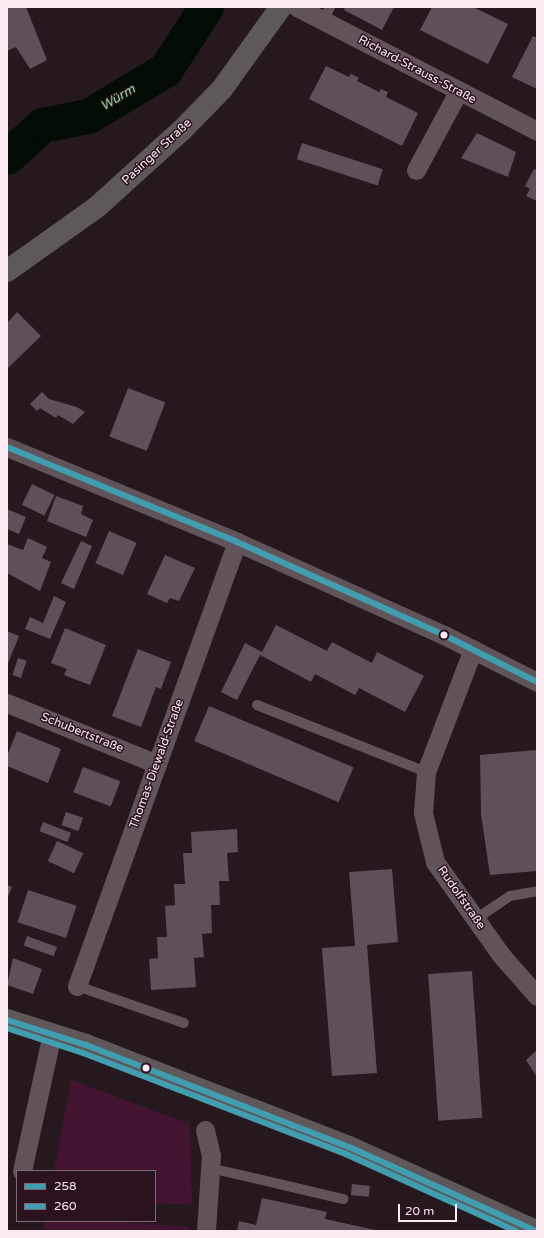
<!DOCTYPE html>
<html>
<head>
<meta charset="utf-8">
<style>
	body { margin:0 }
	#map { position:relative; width:544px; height:1238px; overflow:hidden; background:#25181f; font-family:"Varela Round",sans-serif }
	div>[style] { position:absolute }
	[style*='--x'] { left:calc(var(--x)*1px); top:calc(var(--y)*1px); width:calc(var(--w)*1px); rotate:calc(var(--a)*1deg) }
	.green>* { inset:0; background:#431430 }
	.river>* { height:35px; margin:-17.5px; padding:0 17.5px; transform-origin:17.5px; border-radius:17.5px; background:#030c03 }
	.building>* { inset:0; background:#604e58; transform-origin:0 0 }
	.lane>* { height:10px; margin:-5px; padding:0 5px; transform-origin:5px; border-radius:5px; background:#60545a }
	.street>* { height:19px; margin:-9.5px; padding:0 9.5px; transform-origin:9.5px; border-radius:9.5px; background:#60545a }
	.secondary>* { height:22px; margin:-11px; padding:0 11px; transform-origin:11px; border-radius:11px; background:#5f585a }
	.bus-1>* { height:6px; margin:-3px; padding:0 3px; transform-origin:3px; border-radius:3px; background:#409eb0 }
	.bus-2>* { height:6px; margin:-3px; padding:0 3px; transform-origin:3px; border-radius:3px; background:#409eb0 }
	.dots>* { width:11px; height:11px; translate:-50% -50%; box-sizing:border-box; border:2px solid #2a131f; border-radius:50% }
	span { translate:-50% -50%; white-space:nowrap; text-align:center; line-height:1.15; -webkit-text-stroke:3px #2a131f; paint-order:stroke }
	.street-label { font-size:12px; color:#fbeaf2 }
	.water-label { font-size:13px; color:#8ddb98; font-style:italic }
	.frame { position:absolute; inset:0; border:8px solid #fbeaf2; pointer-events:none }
	.legend { position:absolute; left:16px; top:1170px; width:140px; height:52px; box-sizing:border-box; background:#2a131f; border:1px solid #7e6973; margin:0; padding:5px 7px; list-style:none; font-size:12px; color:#fbeaf2 }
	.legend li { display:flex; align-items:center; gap:8px; height:20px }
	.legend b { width:20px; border:1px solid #7e6973 }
	.scale { position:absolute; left:398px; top:1204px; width:59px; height:18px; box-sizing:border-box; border:2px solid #fbeaf2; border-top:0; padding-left:5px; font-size:12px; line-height:14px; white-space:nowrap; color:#fbeaf2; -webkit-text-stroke:3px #2a131f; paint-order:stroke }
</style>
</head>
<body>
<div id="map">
	<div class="green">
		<i style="clip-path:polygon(71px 1080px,190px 1124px,192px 1205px,155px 1203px,155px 1171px,54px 1171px)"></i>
		<i style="clip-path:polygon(44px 1221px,103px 1221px,190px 1227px,190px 1231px,43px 1231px)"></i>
	</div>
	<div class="river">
		<i style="--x:7;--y:157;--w:47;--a:-42.4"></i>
		<i style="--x:42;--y:125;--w:47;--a:-11.1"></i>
		<i style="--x:88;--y:116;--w:90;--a:-30.9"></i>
		<i style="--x:165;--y:70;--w:75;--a:-56.9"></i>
	</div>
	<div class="building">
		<i style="clip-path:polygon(7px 7px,26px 7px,47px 60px,30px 69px,16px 47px,7px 51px)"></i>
		<i style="clip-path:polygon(345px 7px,394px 7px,382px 30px,344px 10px)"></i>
		<i style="clip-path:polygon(432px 7px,473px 7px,508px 24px,488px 64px,420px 30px)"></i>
		<i style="clip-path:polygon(533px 36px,537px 38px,537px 89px,512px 77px)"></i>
		<i style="clip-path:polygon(326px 66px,349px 77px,351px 74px,359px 78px,357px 81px,379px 92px,381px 89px,388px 92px,386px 97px,418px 113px,402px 146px,309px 99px)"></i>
		<i style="clip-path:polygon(477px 133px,516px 152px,508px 177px,461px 158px)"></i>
		<i style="left:302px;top:143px;width:85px;height:17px;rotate:18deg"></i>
		<i style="clip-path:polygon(534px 169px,537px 170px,537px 201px,526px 196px,530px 189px,525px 186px)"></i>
		<i style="clip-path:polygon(17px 312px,41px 336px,7px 369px,7px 323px)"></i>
		<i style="left:128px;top:388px;width:40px;height:52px;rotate:21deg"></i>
		<i style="clip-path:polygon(42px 392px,49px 399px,77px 407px,85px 412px,73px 424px,58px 415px,56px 418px,40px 408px,37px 411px,30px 404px)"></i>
		<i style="left:32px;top:484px;width:25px;height:23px;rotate:26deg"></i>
		<i style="clip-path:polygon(56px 496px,83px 506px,81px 514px,93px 520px,86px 537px,47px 521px)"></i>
		<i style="clip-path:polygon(7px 509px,26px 517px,19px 534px,7px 529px)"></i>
		<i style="left:109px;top:531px;width:30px;height:35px;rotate:23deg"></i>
		<i style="clip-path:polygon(28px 538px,47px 547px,42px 558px,51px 562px,40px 591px,7px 573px,7px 544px,23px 550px)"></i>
		<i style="clip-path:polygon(81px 541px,92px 546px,74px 589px,61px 583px)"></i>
		<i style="clip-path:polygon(165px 555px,195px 568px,179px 601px,170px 598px,167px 603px,147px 594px)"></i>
		<i style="clip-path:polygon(54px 596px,66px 602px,50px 639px,25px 629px,30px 617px,43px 623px)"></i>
		<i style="clip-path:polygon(276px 625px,327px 651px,332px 642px,372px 663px,377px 652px,424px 676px,405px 712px,359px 688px,355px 695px,315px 674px,311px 682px,260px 655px,237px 700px,221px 692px,245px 643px,262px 652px)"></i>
		<i style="clip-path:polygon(65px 628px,106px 645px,90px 685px,64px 675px,67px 669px,51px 663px)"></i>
		<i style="clip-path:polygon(7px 631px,19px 636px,7px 666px)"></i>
		<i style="clip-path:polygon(138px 649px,171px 662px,161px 689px,156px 687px,141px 727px,112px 716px)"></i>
		<i style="left:18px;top:658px;width:9px;height:18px;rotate:18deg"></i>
		<i style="left:209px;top:706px;width:157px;height:38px;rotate:23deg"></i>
		<i style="clip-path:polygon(17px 731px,61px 749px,48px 783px,7px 766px,7px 756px)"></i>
		<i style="clip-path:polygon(537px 750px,537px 871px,490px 875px,481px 814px,480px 755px)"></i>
		<i style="left:83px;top:767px;width:40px;height:27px;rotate:21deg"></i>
		<i style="left:66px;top:812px;width:18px;height:14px;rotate:19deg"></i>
		<i style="left:43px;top:822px;width:30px;height:10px;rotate:21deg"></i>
		<i style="clip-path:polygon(237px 829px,238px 852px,227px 853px,229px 881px,219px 881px,220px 905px,211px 905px,212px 933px,202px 934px,204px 957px,194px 958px,196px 987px,151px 990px,149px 959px,158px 958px,157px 937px,167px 937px,165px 906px,175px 905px,174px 884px,185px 884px,183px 853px,192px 853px,191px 832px)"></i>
		<i style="left:57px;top:841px;width:29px;height:22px;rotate:25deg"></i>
		<i style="clip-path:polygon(392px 869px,398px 942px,367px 945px,377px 1073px,332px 1076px,322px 948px,355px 946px,349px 872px)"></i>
		<i style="clip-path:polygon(7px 885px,12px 887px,7px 899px)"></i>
		<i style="left:28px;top:890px;width:51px;height:34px;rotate:18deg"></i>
		<i style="left:27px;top:936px;width:32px;height:10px;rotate:20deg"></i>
		<i style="clip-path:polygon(13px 958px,42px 969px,33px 994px,7px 985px)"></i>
		<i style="left:472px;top:971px;width:147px;height:44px;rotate:86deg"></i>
		<i style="clip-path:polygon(537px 1050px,537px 1077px,526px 1060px)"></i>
		<i style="left:352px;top:1184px;width:18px;height:11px;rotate:6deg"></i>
		<i style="clip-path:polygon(262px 1198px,327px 1212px,325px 1219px,380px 1231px,237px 1231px,239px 1221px,256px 1225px)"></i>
	</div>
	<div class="lane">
		<i style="--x:323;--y:21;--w:16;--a:-63"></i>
		<i style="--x:257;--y:705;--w:182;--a:21.6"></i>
		<i style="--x:476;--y:919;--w:41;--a:-34.1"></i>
		<i style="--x:510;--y:896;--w:27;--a:-10"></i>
		<i style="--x:77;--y:986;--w:113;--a:19.1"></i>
		<i style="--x:210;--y:1168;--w:137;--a:13.1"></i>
	</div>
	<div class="street">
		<i style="--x:297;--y:7;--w:270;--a:27.3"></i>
		<i style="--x:416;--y:170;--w:89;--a:-61.7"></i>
		<i style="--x:7;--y:447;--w:249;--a:22.4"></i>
		<i style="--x:237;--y:542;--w:227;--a:24.2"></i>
		<i style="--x:444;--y:635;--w:104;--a:26.8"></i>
		<i style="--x:473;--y:649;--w:132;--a:110.9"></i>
		<i style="--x:426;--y:772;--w:41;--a:94.2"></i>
		<i style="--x:423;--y:813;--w:50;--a:76.2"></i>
		<i style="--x:435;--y:862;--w:114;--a:54.6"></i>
		<i style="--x:501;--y:955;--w:55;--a:48.7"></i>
		<i style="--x:7;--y:703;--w:162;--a:22.1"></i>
		<i style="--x:77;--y:986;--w:472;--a:-70.2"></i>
		<i style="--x:205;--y:1130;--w:26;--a:77"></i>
		<i style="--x:211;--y:1155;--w:76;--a:93.8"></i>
		<i style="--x:22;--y:1171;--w:141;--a:-77.7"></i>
	</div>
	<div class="secondary">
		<i style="--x:7;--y:271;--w:110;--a:-35.4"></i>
		<i style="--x:97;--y:207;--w:115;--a:-42.2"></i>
		<i style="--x:182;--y:130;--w:57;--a:-45.7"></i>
		<i style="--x:222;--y:89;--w:101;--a:-54.3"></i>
		<i style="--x:7;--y:1020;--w:83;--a:17.6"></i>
		<i style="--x:86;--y:1045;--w:282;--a:21.2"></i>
		<i style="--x:349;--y:1147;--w:205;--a:24.2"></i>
	</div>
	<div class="bus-1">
		<i style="--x:7;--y:447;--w:249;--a:22.4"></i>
		<i style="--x:237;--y:542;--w:227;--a:24.2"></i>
		<i style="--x:444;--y:635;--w:104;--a:26.8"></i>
		<i style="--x:7;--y:1020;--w:83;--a:17.6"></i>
		<i style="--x:86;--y:1045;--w:282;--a:21.2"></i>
		<i style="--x:349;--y:1147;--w:205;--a:24.2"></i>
	</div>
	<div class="bus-2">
		<i style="--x:7;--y:1028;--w:80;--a:18.2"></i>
		<i style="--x:83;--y:1053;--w:282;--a:21"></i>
		<i style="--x:346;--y:1154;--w:187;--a:24.4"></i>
	</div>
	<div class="dots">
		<i style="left:444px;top:635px;background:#fbeaf2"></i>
		<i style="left:146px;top:1068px;background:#fbeaf2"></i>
	</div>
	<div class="street-label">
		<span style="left:417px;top:70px;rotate:28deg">Richard-Strauss-Straße</span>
		<span style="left:157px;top:152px;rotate:-43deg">Pasinger Straße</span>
		<span style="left:82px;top:733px;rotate:22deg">Schubertstraße</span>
		<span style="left:157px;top:764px;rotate:-70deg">Thomas-Diewald-Straße</span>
		<span style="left:461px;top:898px;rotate:55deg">Rudolfstraße</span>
	</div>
	<div class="water-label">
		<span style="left:118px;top:98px;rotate:-31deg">Würm</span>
	</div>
	<div class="frame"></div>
	<ul class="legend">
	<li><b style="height:5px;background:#409eb0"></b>258</li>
	<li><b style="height:5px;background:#409eb0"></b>260</li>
	</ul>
	<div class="scale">20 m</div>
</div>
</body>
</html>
